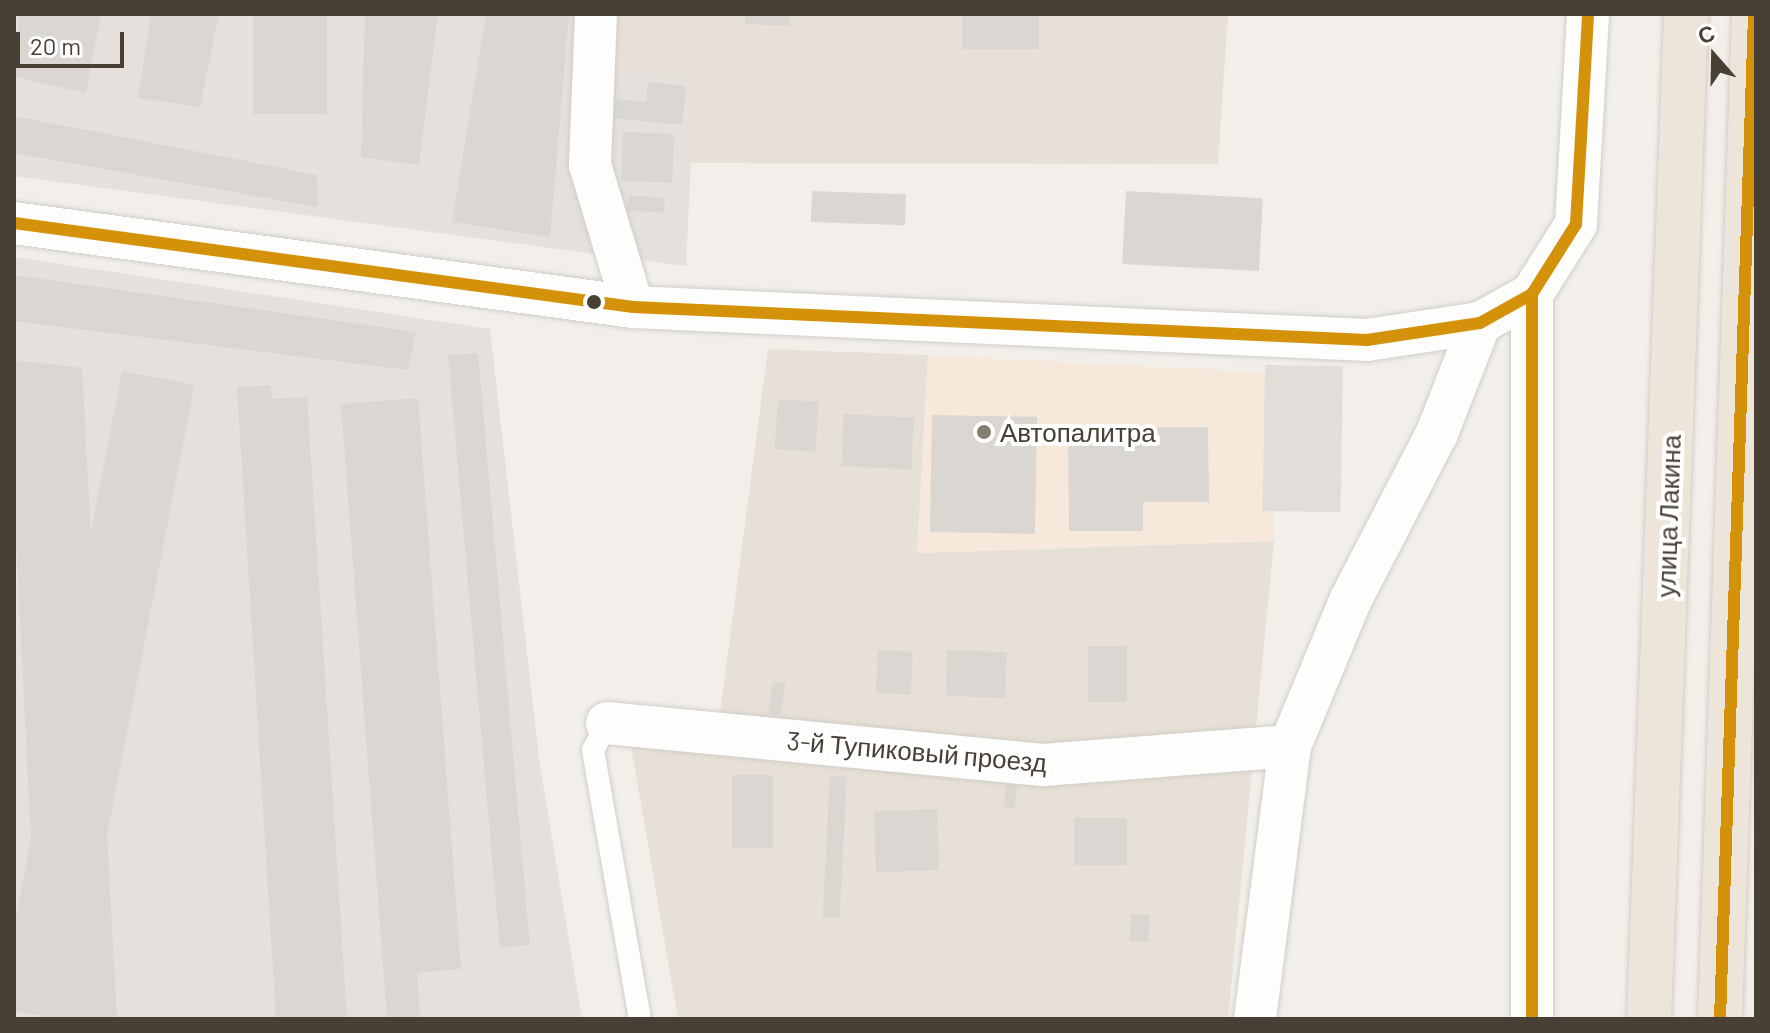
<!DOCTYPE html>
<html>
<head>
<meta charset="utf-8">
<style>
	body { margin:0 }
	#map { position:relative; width:1770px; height:1033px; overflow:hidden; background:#f2efea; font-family:Barlow,sans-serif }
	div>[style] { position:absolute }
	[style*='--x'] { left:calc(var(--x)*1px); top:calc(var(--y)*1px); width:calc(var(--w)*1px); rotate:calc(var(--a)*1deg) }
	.residential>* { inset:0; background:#e7e0d7 }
	.commercial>* { inset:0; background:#f6e9dc }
	.industrial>* { inset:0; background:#e5e0db }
	.parking>* { inset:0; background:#e1deda; transform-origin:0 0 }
	.building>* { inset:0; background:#dad6d1; transform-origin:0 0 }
	.roads { filter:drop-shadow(0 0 2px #d0cdc7) drop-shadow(0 0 2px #d0cdc7) }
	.lane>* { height:22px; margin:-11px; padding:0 11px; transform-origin:11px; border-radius:11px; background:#fdfdfc }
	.street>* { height:42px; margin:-21px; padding:0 21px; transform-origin:21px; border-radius:21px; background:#fdfdfc }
	.highway>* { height:44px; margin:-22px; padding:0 22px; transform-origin:22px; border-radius:22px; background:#ede5d9 }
	.bus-1>* { height:12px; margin:-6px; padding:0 6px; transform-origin:6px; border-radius:6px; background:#d4920b }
	.dots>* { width:22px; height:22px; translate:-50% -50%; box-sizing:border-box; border:4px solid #fff; border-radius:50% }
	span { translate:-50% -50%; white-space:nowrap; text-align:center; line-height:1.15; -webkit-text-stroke:8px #fff; paint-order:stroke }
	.poi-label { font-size:26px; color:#494035 }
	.left { translate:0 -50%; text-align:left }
	.street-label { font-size:26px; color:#494035 }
	.frame { position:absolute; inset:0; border:16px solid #494035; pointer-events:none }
	.north { position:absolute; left:1674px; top:16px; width:80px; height:80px; -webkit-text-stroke:6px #fff; paint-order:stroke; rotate:340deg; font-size:22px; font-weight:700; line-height:32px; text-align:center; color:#494035 }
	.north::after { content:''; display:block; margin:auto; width:28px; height:36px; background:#494035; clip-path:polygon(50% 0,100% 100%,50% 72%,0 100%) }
	.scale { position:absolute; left:16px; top:32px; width:108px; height:36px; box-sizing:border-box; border:4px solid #494035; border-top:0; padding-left:10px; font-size:24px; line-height:28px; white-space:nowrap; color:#494035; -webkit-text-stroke:6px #fff; paint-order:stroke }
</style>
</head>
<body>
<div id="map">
	<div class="residential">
		<i style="clip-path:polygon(614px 14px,1228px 14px,1218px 164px,689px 163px,694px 77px,614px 70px)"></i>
		<i style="clip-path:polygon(768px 349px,928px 355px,918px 553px,1274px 541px,1228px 1019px,678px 1019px,629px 735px,716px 743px)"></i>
	</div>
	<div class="commercial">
		<i style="clip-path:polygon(928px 355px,1275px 373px,1274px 541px,917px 553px)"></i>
	</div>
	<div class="industrial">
		<i style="clip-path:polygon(14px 14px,614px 14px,614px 70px,695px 77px,686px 266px,14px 176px)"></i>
		<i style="clip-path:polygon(14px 257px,490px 329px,540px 766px,582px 1019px,14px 1019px)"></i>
	</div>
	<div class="parking">
		<i style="left:1265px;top:365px;width:78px;height:146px;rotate:1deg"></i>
	</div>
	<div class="building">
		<i style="clip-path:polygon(19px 14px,101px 14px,86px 93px,14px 77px)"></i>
		<i style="clip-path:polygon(151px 14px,219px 14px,200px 107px,138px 98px)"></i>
		<i style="left:253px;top:14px;width:74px;height:100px"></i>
		<i style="clip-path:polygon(365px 14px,438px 14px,419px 165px,361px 157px)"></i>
		<i style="clip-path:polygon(486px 14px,569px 14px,550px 237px,452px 222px)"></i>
		<i style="clip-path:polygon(745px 14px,791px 14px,790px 26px,745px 24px)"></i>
		<i style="left:962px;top:14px;width:77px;height:35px"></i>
		<i style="clip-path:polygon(648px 82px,686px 86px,682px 125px,613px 118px,615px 99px,646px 102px)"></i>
		<i style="clip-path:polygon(14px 116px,317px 175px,318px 207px,14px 153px)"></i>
		<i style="left:623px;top:132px;width:51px;height:49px;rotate:2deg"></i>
		<i style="left:812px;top:191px;width:94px;height:31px;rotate:2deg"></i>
		<i style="left:1126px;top:191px;width:137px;height:73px;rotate:3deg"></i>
		<i style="left:629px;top:195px;width:36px;height:15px;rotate:5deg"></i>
		<i style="clip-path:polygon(14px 275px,416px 332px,408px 370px,14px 321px)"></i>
		<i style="left:478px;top:353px;width:594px;height:30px;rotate:85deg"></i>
		<i style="clip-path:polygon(14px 360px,82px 368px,117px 1019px,40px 1019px,14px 503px)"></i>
		<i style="left:122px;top:371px;width:74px;height:648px;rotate:11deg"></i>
		<i style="clip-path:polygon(271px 385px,272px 399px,307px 397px,347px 1019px,276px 1019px,237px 387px)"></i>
		<i style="clip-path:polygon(418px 398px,461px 969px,417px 973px,420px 1019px,387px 1019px,341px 404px)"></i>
		<i style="left:778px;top:399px;width:41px;height:50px;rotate:4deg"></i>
		<i style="left:844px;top:414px;width:70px;height:52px;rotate:3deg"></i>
		<i style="left:932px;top:415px;width:105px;height:117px;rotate:1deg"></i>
		<i style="clip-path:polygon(1208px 427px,1209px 502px,1143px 502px,1143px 531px,1069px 531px,1068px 428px)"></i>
		<i style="left:1088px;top:646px;width:39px;height:56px"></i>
		<i style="left:878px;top:650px;width:35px;height:43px;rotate:3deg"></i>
		<i style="left:947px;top:650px;width:60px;height:46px;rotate:2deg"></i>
		<i style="left:773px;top:681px;width:13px;height:33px;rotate:9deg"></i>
		<i style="left:732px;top:775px;width:41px;height:73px"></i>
		<i style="left:830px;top:776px;width:17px;height:141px;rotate:3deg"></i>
		<i style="left:1006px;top:784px;width:11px;height:23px;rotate:5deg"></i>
		<i style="left:937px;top:809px;width:61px;height:63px;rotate:88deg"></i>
		<i style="left:1074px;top:818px;width:53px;height:47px"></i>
		<i style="left:1131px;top:914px;width:19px;height:27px;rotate:3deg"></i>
	</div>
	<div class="roads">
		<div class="lane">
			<i style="--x:607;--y:723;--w:30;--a:117"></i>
			<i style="--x:593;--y:750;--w:273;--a:80.1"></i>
		</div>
		<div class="street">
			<i style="--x:596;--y:14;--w:151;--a:92.3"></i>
			<i style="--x:590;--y:165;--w:148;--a:73.2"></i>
			<i style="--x:14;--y:223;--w:625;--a:7.73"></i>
			<i style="--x:633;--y:307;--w:735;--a:2.57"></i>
			<i style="--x:1367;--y:340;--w:114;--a:-8.6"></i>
			<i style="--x:1480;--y:323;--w:60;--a:-29.1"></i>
			<i style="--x:1532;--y:294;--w:83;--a:-57.8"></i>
			<i style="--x:1576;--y:224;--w:210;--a:-86.7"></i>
			<i style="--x:607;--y:723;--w:438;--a:5.5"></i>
			<i style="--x:1043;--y:765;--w:248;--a:-4.4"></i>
			<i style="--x:1290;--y:746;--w:159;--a:-67.5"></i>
			<i style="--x:1351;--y:599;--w:187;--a:-62.6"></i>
			<i style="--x:1437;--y:433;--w:118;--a:-68.6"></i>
			<i style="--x:1255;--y:1019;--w:275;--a:-82.7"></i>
			<i style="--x:1532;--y:1019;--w:725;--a:-90"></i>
		</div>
		<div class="highway">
			<i style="--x:1649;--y:1019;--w:1006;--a:-87.89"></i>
			<i style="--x:1720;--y:1019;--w:1006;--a:-88.06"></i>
		</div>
	</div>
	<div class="bus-1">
		<i style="--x:14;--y:223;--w:625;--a:7.73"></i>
		<i style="--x:633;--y:307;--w:735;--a:2.57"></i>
		<i style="--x:1367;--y:340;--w:114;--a:-8.6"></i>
		<i style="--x:1480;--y:323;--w:60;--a:-29.1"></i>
		<i style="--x:1532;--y:294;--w:83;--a:-57.8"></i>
		<i style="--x:1576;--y:224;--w:210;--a:-86.7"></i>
		<i style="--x:1532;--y:294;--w:725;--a:90"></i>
		<i style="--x:1720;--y:1019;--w:1006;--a:-88.06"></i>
	</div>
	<div class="dots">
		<i style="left:594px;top:302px;background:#494035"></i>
		<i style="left:984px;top:432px;background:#847d74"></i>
	</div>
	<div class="poi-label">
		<span class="left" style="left:1000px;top:432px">Автопалитра</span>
	</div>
	<div class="street-label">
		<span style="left:1668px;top:516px;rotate:-88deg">улица Лакина</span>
		<span style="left:917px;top:751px;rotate:5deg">3-й Тупиковый проезд</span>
	</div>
	<div class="frame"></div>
	<div class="north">С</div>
	<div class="scale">20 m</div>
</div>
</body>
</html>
